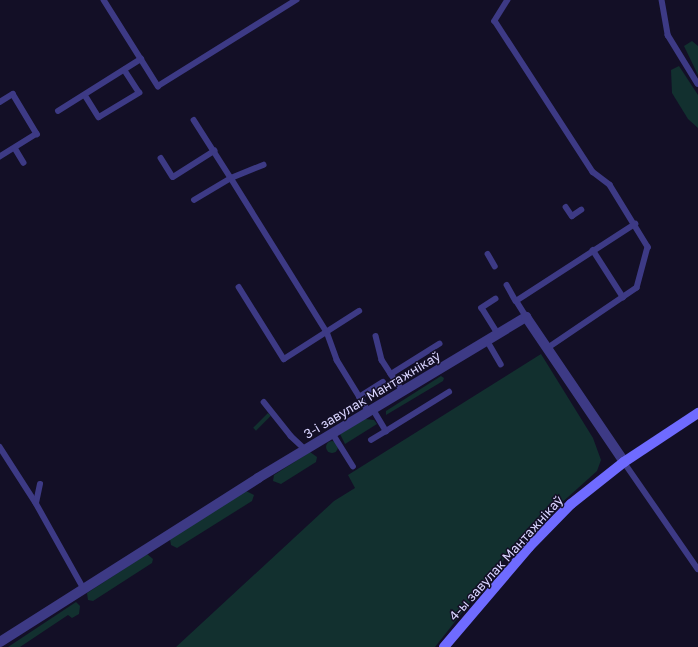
<!DOCTYPE html>
<html>
<head>
<meta charset="utf-8">
<style>
	body { margin:0 }
	#map { position:relative; width:698px; height:647px; overflow:hidden; background:#130f26; font-family:"Golos Text",sans-serif }
	div>[style] { position:absolute }
	[style*='--x'] { left:calc(var(--x)*1px); top:calc(var(--y)*1px); width:calc(var(--w)*1px); rotate:calc(var(--a)*1deg) }
	.green>* { inset:0; background:#12302f; transform-origin:0 0 }
	.round { border-radius:50% }
	.lane>* { height:5.5px; margin:-2.75px; padding:0 2.75px; transform-origin:2.75px; border-radius:2.75px; background:#3d3a85 }
	.street>* { height:10px; margin:-5px; padding:0 5px; transform-origin:5px; border-radius:5px; background:#3d3a85 }
	.secondary>* { height:10px; margin:-5px; padding:0 5px; transform-origin:5px; border-radius:5px; background:#6f6bff }
	span { translate:-50% -50%; white-space:nowrap; text-align:center; line-height:1.15; -webkit-text-stroke:3px #130f26; paint-order:stroke }
	.street-label { font-size:13px; color:#d9d4ff }
</style>
</head>
<body>
<div id="map">
	<div class="green">
		<i style="clip-path:polygon(692px 41px,698px 46px,698px 75px,684px 46px)"></i>
		<i style="clip-path:polygon(679px 66px,698px 95px,698px 128px,688px 119px,672px 93px,671px 70px)"></i>
		<i style="clip-path:polygon(541px 354px,593px 438px,601px 460px,597px 471px,518px 542px,435px 647px,176px 647px,334px 501px,355px 488px,348px 475px)"></i>
		<i style="clip-path:polygon(441px 376px,444px 378px,443px 381px,386px 415px,386px 411px)"></i>
		<i style="left:268px;top:413px;width:4px;height:21px;rotate:45deg"></i>
		<i style="clip-path:polygon(365px 419px,374px 420px,377px 424px,345px 444px,340px 434px)"></i>
		<i class="round" style="left:326px;top:441px;width:12px;height:12px"></i>
		<i style="clip-path:polygon(310px 452px,317px 457px,316px 462px,281px 484px,273px 481px,274px 475px)"></i>
		<i style="clip-path:polygon(246px 491px,254px 495px,252px 501px,177px 548px,171px 545px,170px 539px)"></i>
		<i style="clip-path:polygon(147px 554px,153px 559px,152px 563px,93px 601px,88px 600px,87px 593px)"></i>
		<i style="clip-path:polygon(76px 602px,80px 606px,79px 614px,72px 618px,68px 615px,20px 647px,8px 647px)"></i>
	</div>
	<div class="lane">
		<i style="--x:104;--y:0;--w:102;--a:57.9"></i>
		<i style="--x:158;--y:86;--w:163;--a:-31.9"></i>
		<i style="--x:508;--y:0;--w:25;--a:122"></i>
		<i style="--x:495;--y:21;--w:180;--a:57"></i>
		<i style="--x:593;--y:172;--w:21;--a:37"></i>
		<i style="--x:610;--y:185;--w:73;--a:58.5"></i>
		<i style="--x:648;--y:247;--w:42;--a:105"></i>
		<i style="--x:637;--y:288;--w:109;--a:145.9"></i>
		<i style="--x:662;--y:0;--w:36;--a:80"></i>
		<i style="--x:668;--y:35;--w:57;--a:58.5"></i>
		<i style="--x:85;--y:95;--w:26;--a:58"></i>
		<i style="--x:99;--y:117;--w:47;--a:-31"></i>
		<i style="--x:139;--y:93;--w:27;--a:-123"></i>
		<i style="--x:0;--y:102;--w:15;--a:-32"></i>
		<i style="--x:13;--y:94;--w:47;--a:59"></i>
		<i style="--x:37;--y:134;--w:44;--a:148.1"></i>
		<i style="--x:58;--y:111;--w:98;--a:-32.1"></i>
		<i style="--x:194;--y:120;--w:69;--a:57.5"></i>
		<i style="--x:231;--y:178;--w:35;--a:-22"></i>
		<i style="--x:15;--y:148;--w:17;--a:59"></i>
		<i style="--x:161;--y:158;--w:22;--a:58"></i>
		<i style="--x:173;--y:177;--w:49;--a:-32.4"></i>
		<i style="--x:194;--y:200;--w:43;--a:-30.7"></i>
		<i style="--x:231;--y:178;--w:181;--a:58.1"></i>
		<i style="--x:327;--y:332;--w:30;--a:70"></i>
		<i style="--x:337;--y:360;--w:61;--a:58.4"></i>
		<i style="--x:566;--y:207;--w:11;--a:56"></i>
		<i style="--x:572;--y:216;--w:11;--a:-34"></i>
		<i style="--x:593;--y:250;--w:56;--a:57.4"></i>
		<i style="--x:488;--y:254;--w:14;--a:60"></i>
		<i style="--x:507;--y:285;--w:18;--a:61"></i>
		<i style="--x:239;--y:287;--w:85;--a:58"></i>
		<i style="--x:284;--y:359;--w:89;--a:-32.6"></i>
		<i style="--x:496;--y:299;--w:17;--a:147"></i>
		<i style="--x:482;--y:308;--w:31;--a:58"></i>
		<i style="--x:526;--y:317;--w:19;--a:-122"></i>
		<i style="--x:516;--y:301;--w:142;--a:-32.9"></i>
		<i style="--x:376;--y:336;--w:25;--a:76"></i>
		<i style="--x:382;--y:360;--w:17;--a:57"></i>
		<i style="--x:391;--y:374;--w:57;--a:-32"></i>
		<i style="--x:487;--y:340;--w:28;--a:60"></i>
		<i style="--x:391;--y:374;--w:21;--a:55"></i>
		<i style="--x:359;--y:397;--w:28;--a:-32"></i>
		<i style="--x:264;--y:402;--w:43;--a:51.5"></i>
		<i style="--x:291;--y:436;--w:21;--a:43"></i>
		<i style="--x:373;--y:409;--w:26;--a:59"></i>
		<i style="--x:386;--y:431;--w:74;--a:-31.8"></i>
		<i style="--x:333;--y:434;--w:38;--a:58"></i>
		<i style="--x:371;--y:440;--w:17;--a:-31"></i>
		<i style="--x:0;--y:447;--w:67;--a:57.3"></i>
		<i style="--x:36;--y:503;--w:96;--a:60.8"></i>
		<i style="--x:624;--y:462;--w:130;--a:55.3"></i>
		<i style="--x:36;--y:503;--w:19;--a:-78"></i>
	</div>
	<div class="street">
		<i style="--x:0;--y:642;--w:306;--a:-32.4"></i>
		<i style="--x:258;--y:478;--w:313;--a:-31"></i>
		<i style="--x:526;--y:317;--w:175;--a:55.9"></i>
	</div>
	<div class="secondary">
		<i style="--x:444;--y:647;--w:131;--a:-49.6"></i>
		<i style="--x:529;--y:547;--w:60;--a:-45.7"></i>
		<i style="--x:571;--y:504;--w:68;--a:-38.4"></i>
		<i style="--x:624;--y:462;--w:89;--a:-33.5"></i>
	</div>
	<div class="street-label">
		<span style="left:372px;top:395px;rotate:-31deg">3-і завулак Мантажнікаў</span>
		<span style="left:506px;top:558px;rotate:-48deg">4-ы завулак Мантажнікаў</span>
	</div>
</div>
</body>
</html>
